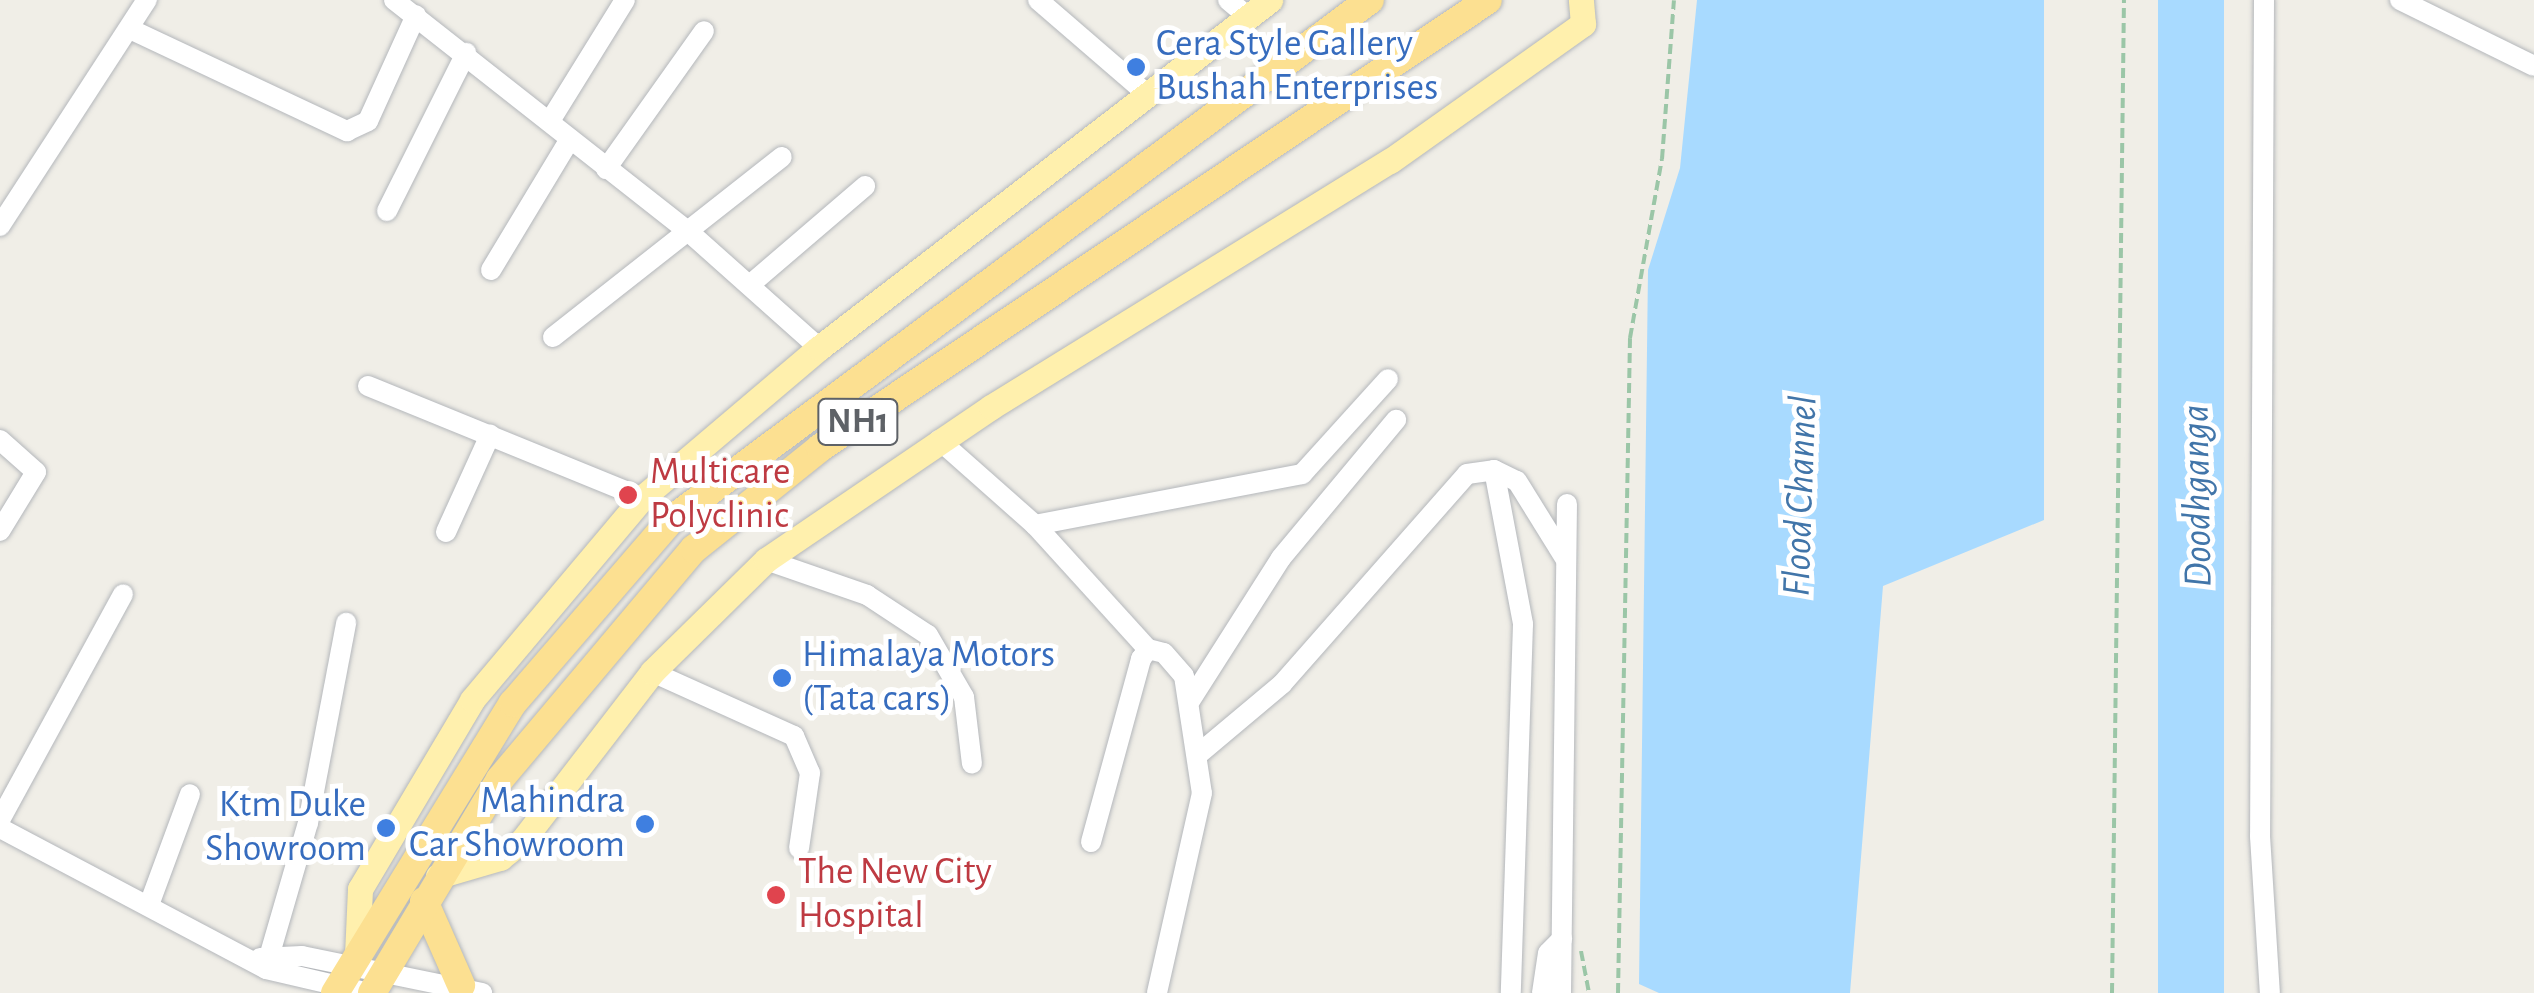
<!DOCTYPE html>
<html>
<head>
<meta charset="utf-8">
<style>
	body { margin:0 }
	#map { position:relative; width:2534px; height:993px; overflow:hidden; background:#f0eee7; font-family:"Alegreya Sans",sans-serif }
	div>[style] { position:absolute }
	[style*='--x'] { left:calc(var(--x)*1px); top:calc(var(--y)*1px); width:calc(var(--w)*1px); rotate:calc(var(--a)*1deg) }
	.water>* { inset:0; background:#a8daff; transform-origin:0 0 }
	.path>* { height:4px; margin-top:-2px; transform-origin:0; background:repeating-linear-gradient(90deg,#9bc6a7 0 10px,transparent 0 15px) }
	.roads { filter:drop-shadow(0 0 2px #b4b7bb) drop-shadow(0 0 2px #b4b7bb) }
	.minor>* { height:20px; margin:-10px; padding:0 10px; transform-origin:10px; border-radius:10px; background:#fff }
	.major>* { height:25px; margin:-12.5px; padding:0 12.5px; transform-origin:12.5px; border-radius:12.5px; background:#fff0ad }
	.highway>* { height:28px; margin:-14px; padding:0 14px; transform-origin:14px; border-radius:14px; background:#fce091 }
	.dots>* { width:28px; height:28px; translate:-50% -50%; box-sizing:border-box; border:5px solid #fff; border-radius:50% }
	span { translate:-50% -50%; white-space:nowrap; text-align:center; line-height:1.15; -webkit-text-stroke:10px #fff; paint-order:stroke }
	.shield-label span { padding:2px 8px; background:#fff; border:2px solid; border-radius:8px; -webkit-text-stroke-width:0 }
	.shield-label { font-size:35px; color:#5e6267; font-weight:700 }
	.shop-label { font-size:38px; color:#366cbe }
	.left { translate:0 -50%; text-align:left }
	.right { translate:-100% -50%; text-align:right }
	.health-label { font-size:38px; color:#be3a42 }
	.water-label { font-size:40px; color:#4175a9; font-style:italic }
</style>
</head>
<body>
<div id="map">
	<div class="water">
		<i style="clip-path:polygon(1697px 0,2044px 0,2044px 520px,1883px 586px,1850px 993px,1659px 993px,1639px 984px,1648px 270px,1680px 168px)"></i>
		<i style="left:2158px;top:0;width:66px;height:993px"></i>
	</div>
	<div class="path">
		<i style="--x:1581;--y:951;--w:43;--a:79.2"></i>
		<i style="--x:1618;--y:993;--w:655;--a:-88.95"></i>
		<i style="--x:1630;--y:338;--w:182;--a:-79.9"></i>
		<i style="--x:1662;--y:159;--w:159;--a:-85.7"></i>
		<i style="--x:2112;--y:993;--w:993;--a:-89.31"></i>
	</div>
	<div class="roads">
		<div class="minor">
			<i style="--x:394;--y:0;--w:375;--a:38.2"></i>
			<i style="--x:689;--y:232;--w:174;--a:41.7"></i>
			<i style="--x:1038;--y:0;--w:145;--a:40.8"></i>
			<i style="--x:1228;--y:0;--w:26;--a:40"></i>
			<i style="--x:2264;--y:0;--w:836;--a:90.27"></i>
			<i style="--x:2260;--y:836;--w:157;--a:86.4"></i>
			<i style="--x:2400;--y:0;--w:149;--a:26.2"></i>
			<i style="--x:132;--y:30;--w:238;--a:25.2"></i>
			<i style="--x:347;--y:131;--w:23;--a:-25"></i>
			<i style="--x:368;--y:121;--w:116;--a:-65.6"></i>
			<i style="--x:550;--y:121;--w:142;--a:-58.2"></i>
			<i style="--x:606;--y:169;--w:169;--a:-54.6"></i>
			<i style="--x:387;--y:211;--w:177;--a:-63.4"></i>
			<i style="--x:0;--y:226;--w:270;--a:-57"></i>
			<i style="--x:491;--y:270;--w:153;--a:-58.9"></i>
			<i style="--x:752;--y:283;--w:149;--a:-40.6"></i>
			<i style="--x:553;--y:337;--w:291;--a:-38.2"></i>
			<i style="--x:368;--y:386;--w:296;--a:22.2"></i>
			<i style="--x:0;--y:440;--w:48;--a:41.6"></i>
			<i style="--x:36;--y:472;--w:69;--a:121.4"></i>
			<i style="--x:939;--y:440;--w:128;--a:41.5"></i>
			<i style="--x:1035;--y:525;--w:168;--a:47.7"></i>
			<i style="--x:1494;--y:470;--w:157;--a:79.3"></i>
			<i style="--x:1523;--y:624;--w:369;--a:91.9"></i>
			<i style="--x:1035;--y:525;--w:272;--a:-10.8"></i>
			<i style="--x:1302;--y:474;--w:128;--a:-47.8"></i>
			<i style="--x:446;--y:532;--w:107;--a:-65.6"></i>
			<i style="--x:766;--y:560;--w:107;--a:19.1"></i>
			<i style="--x:867;--y:595;--w:73;--a:33.3"></i>
			<i style="--x:928;--y:635;--w:72;--a:59.9"></i>
			<i style="--x:964;--y:697;--w:67;--a:83.2"></i>
			<i style="--x:652;--y:672;--w:156;--a:24.3"></i>
			<i style="--x:794;--y:736;--w:40;--a:66.6"></i>
			<i style="--x:810;--y:773;--w:76;--a:98.3"></i>
			<i style="--x:1190;--y:701;--w:169;--a:-57.5"></i>
			<i style="--x:1281;--y:558;--w:180;--a:-50.2"></i>
			<i style="--x:1201;--y:752;--w:106;--a:-40"></i>
			<i style="--x:1282;--y:684;--w:280;--a:-48.6"></i>
			<i style="--x:1467;--y:474;--w:27;--a:-8"></i>
			<i style="--x:1494;--y:470;--w:25;--a:26"></i>
			<i style="--x:1517;--y:481;--w:93;--a:58.2"></i>
			<i style="--x:0;--y:820;--w:257;--a:-61.4"></i>
			<i style="--x:0;--y:828;--w:301;--a:27.9"></i>
			<i style="--x:266;--y:969;--w:106;--a:13.1"></i>
			<i style="--x:1091;--y:842;--w:190;--a:-74.7"></i>
			<i style="--x:1141;--y:659;--w:12;--a:-55"></i>
			<i style="--x:1148;--y:649;--w:16;--a:14"></i>
			<i style="--x:1164;--y:653;--w:30;--a:49"></i>
			<i style="--x:1184;--y:676;--w:118;--a:81.3"></i>
			<i style="--x:1202;--y:793;--w:205;--a:102.7"></i>
			<i style="--x:149;--y:905;--w:118;--a:-69.7"></i>
			<i style="--x:269;--y:957;--w:140;--a:-73.8"></i>
			<i style="--x:308;--y:823;--w:204;--a:-79.2"></i>
			<i style="--x:260;--y:958;--w:42;--a:-2.7"></i>
			<i style="--x:302;--y:956;--w:184;--a:11.6"></i>
			<i style="--x:1542;--y:993;--w:40;--a:-81.5"></i>
			<i style="--x:1548;--y:953;--w:20;--a:-45"></i>
			<i style="--x:1561;--y:993;--w:489;--a:-89.3"></i>
		</div>
		<div class="major">
			<i style="--x:438;--y:876;--w:65;--a:-16.2"></i>
			<i style="--x:500;--y:858;--w:28;--a:-38"></i>
			<i style="--x:522;--y:841;--w:213;--a:-52.4"></i>
			<i style="--x:652;--y:672;--w:160;--a:-44.5"></i>
			<i style="--x:766;--y:560;--w:272;--a:-34.2"></i>
			<i style="--x:991;--y:407;--w:469;--a:-31.7"></i>
			<i style="--x:1390;--y:161;--w:237;--a:-35.4"></i>
			<i style="--x:1583;--y:24;--w:24;--a:-95"></i>
			<i style="--x:357;--y:955;--w:66;--a:-87.4"></i>
			<i style="--x:360;--y:889;--w:220;--a:-59.3"></i>
			<i style="--x:472;--y:700;--w:264;--a:-49.9"></i>
			<i style="--x:642;--y:498;--w:232;--a:-40.3"></i>
			<i style="--x:819;--y:348;--w:570;--a:-37.65"></i>
		</div>
		<div class="highway">
			<i style="--x:424;--y:901;--w:92;--a:66.2"></i>
			<i style="--x:335;--y:993;--w:340;--a:-58.5"></i>
			<i style="--x:513;--y:703;--w:242;--a:-49.2"></i>
			<i style="--x:671;--y:520;--w:871;--a:-36.65"></i>
			<i style="--x:372;--y:993;--w:249;--a:-59.1"></i>
			<i style="--x:500;--y:779;--w:301;--a:-49.9"></i>
			<i style="--x:694;--y:549;--w:161;--a:-38.7"></i>
			<i style="--x:820;--y:448;--w:804;--a:-33.85"></i>
		</div>
	</div>
	<div class="dots">
		<i style="left:1136px;top:67px;background:#3f7fe0"></i>
		<i style="left:628px;top:495px;background:#e0444e"></i>
		<i style="left:782px;top:678px;background:#3f7fe0"></i>
		<i style="left:645px;top:824px;background:#3f7fe0"></i>
		<i style="left:386px;top:828px;background:#3f7fe0"></i>
		<i style="left:776px;top:895px;background:#e0444e"></i>
	</div>
	<div class="shield-label">
		<span style="left:858px;top:422px">NH1</span>
	</div>
	<div class="shop-label">
		<span class="left" style="left:1156px;top:67px">Cera Style Gallery<br>Bushah Enterprises</span>
		<span class="left" style="left:802px;top:678px">Himalaya Motors<br>(Tata cars)</span>
		<span class="right" style="left:625px;top:824px">Mahindra<br>Car Showroom</span>
		<span class="right" style="left:366px;top:828px">Ktm Duke<br>Showroom</span>
	</div>
	<div class="health-label">
		<span class="left" style="left:650px;top:495px">Multicare<br>Polyclinic</span>
		<span class="left" style="left:798px;top:895px">The New City<br>Hospital</span>
	</div>
	<div class="water-label">
		<span style="left:1800px;top:496px;rotate:-88deg">Flood Channel</span>
		<span style="left:2197px;top:496px;rotate:-91deg">Doodhganga</span>
	</div>
</div>
</body>
</html>
